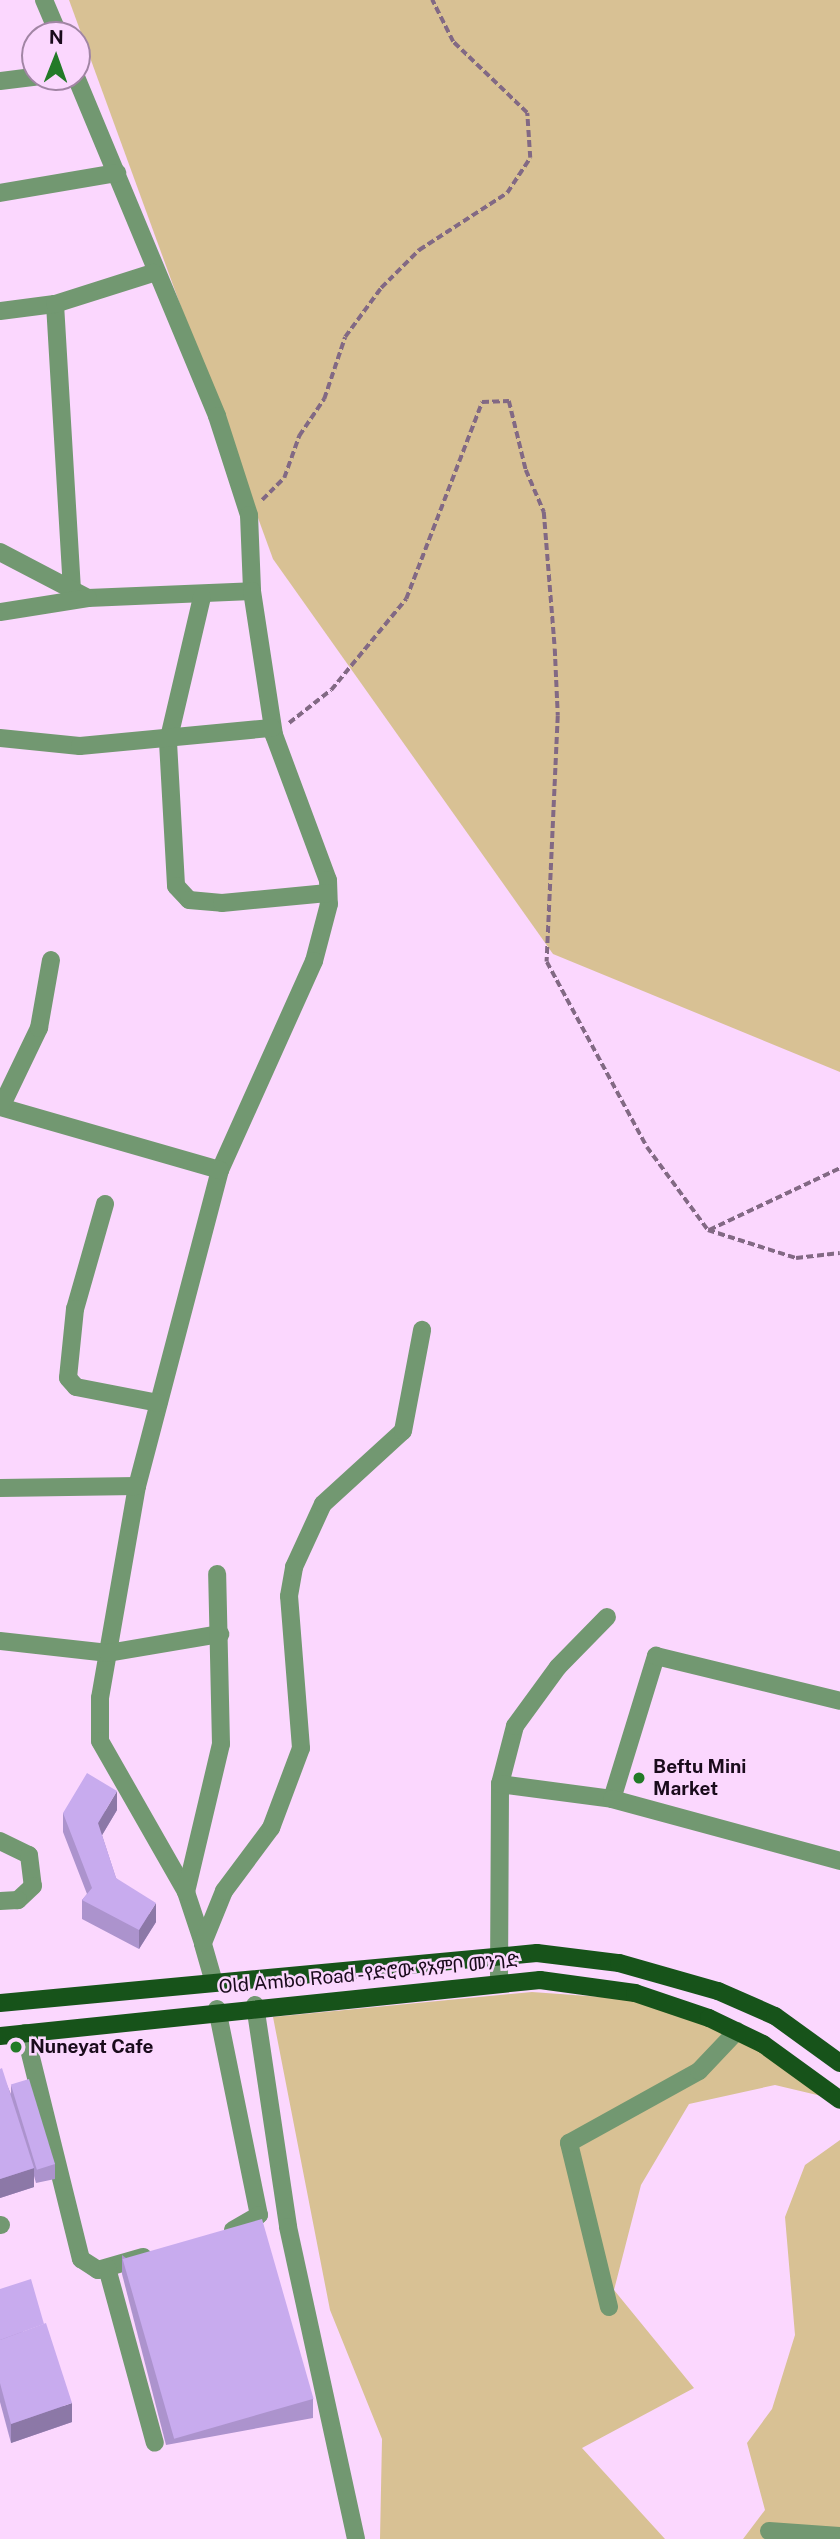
<!DOCTYPE html>
<html>
<head>
<meta charset="utf-8">
<style>
	body { margin:0 }
	#map { position:relative; width:840px; height:2539px; overflow:hidden; background:#fbd7fe; font-family:"Public Sans","Noto Sans Ethiopic",sans-serif }
	div>[style] { position:absolute }
	[style*='--x'] { left:calc(var(--x)*1px); top:calc(var(--y)*1px); width:calc(var(--w)*1px); rotate:calc(var(--a)*1deg) }
	.green>* { inset:0; background:#d8c194 }
	.path>* { height:3.5px; margin-top:-1.75px; transform-origin:0; background:repeating-linear-gradient(90deg,#826984 0 7px,transparent 0 10.5px) }
	.minor>* { height:18px; margin:-9px; padding:0 9px; transform-origin:9px; border-radius:9px; background:#729871 }
	.major>* { height:18px; margin:-9px; padding:0 9px; transform-origin:9px; border-radius:9px; background:#17531a }
	.wall>* { inset:0; background:#ac93cd }
	.shaded-wall>* { inset:0; background:#8c78a7 }
	.building>* { inset:0; background:#c8abee; transform-origin:0 0 }
	.dots>* { width:19px; height:19px; translate:-50% -50%; box-sizing:border-box; border:4px solid #fbd7fe; border-radius:50% }
	span { translate:-50% -50%; white-space:nowrap; text-align:center; line-height:1.15; -webkit-text-stroke:5px #fbd7fe; paint-order:stroke }
	.poi-label { font-size:19px; color:#1a0b1c; font-weight:700 }
	.left { translate:0 -50%; text-align:left }
	.street-label { font-size:19px; color:#1a0b1c }
	.north { position:absolute; left:21px; top:21px; width:70px; height:70px; box-sizing:border-box; background:#fbd7fe; border:2px solid #a185a4; border-radius:50%; rotate:1deg; font-size:19px; font-weight:700; line-height:28px; text-align:center; color:#1a0b1c }
	.north::after { content:''; display:block; margin:auto; width:24px; height:32px; background:#237a28; clip-path:polygon(50% 0,100% 100%,50% 72%,0 100%) }
</style>
</head>
<body>
<div id="map">
	<div class="green">
		<i style="clip-path:polygon(69px 0,840px 0,840px 1072px,553px 954px,273px 559px)"></i>
		<i style="clip-path:polygon(532px 1992px,643px 2000px,762px 2047px,834px 2099px,775px 2085px,689px 2104px,641px 2185px,614px 2290px,694px 2388px,582px 2448px,665px 2539px,380px 2539px,382px 2439px,330px 2310px,273px 2017px)"></i>
		<i style="clip-path:polygon(840px 2140px,840px 2539px,743px 2539px,765px 2510px,747px 2443px,772px 2409px,795px 2335px,785px 2217px,805px 2165px)"></i>
	</div>
	<div class="path">
		<i style="--x:262;--y:500;--w:31;--a:-45"></i>
		<i style="--x:284;--y:478;--w:45;--a:-70.3"></i>
		<i style="--x:299;--y:436;--w:45;--a:-56"></i>
		<i style="--x:324;--y:399;--w:65;--a:-71.3"></i>
		<i style="--x:345;--y:337;--w:61;--a:-53.7"></i>
		<i style="--x:381;--y:288;--w:54;--a:-45"></i>
		<i style="--x:419;--y:250;--w:105;--a:-32.9"></i>
		<i style="--x:507;--y:193;--w:42;--a:-56.7"></i>
		<i style="--x:530;--y:158;--w:45;--a:-93.8"></i>
		<i style="--x:527;--y:113;--w:103;--a:-136.2"></i>
		<i style="--x:453;--y:42;--w:47;--a:-116.6"></i>
		<i style="--x:289;--y:723;--w:53;--a:-38.2"></i>
		<i style="--x:331;--y:690;--w:118;--a:-50.5"></i>
		<i style="--x:406;--y:599;--w:211;--a:-68.9"></i>
		<i style="--x:482;--y:402;--w:27;--a:-2"></i>
		<i style="--x:509;--y:401;--w:71;--a:76.2"></i>
		<i style="--x:526;--y:470;--w:46;--a:66.8"></i>
		<i style="--x:544;--y:512;--w:137;--a:85.4"></i>
		<i style="--x:555;--y:649;--w:67;--a:87.4"></i>
		<i style="--x:558;--y:716;--w:246;--a:92.6"></i>
		<i style="--x:547;--y:962;--w:210;--a:61.6"></i>
		<i style="--x:647;--y:1147;--w:103;--a:53.7"></i>
		<i style="--x:708;--y:1230;--w:92;--a:17.7"></i>
		<i style="--x:796;--y:1258;--w:44;--a:-6.5"></i>
		<i style="--x:709;--y:1230;--w:145;--a:-25.3"></i>
	</div>
	<div class="minor">
		<i style="--x:44;--y:0;--w:38;--a:67"></i>
		<i style="--x:76;--y:77;--w:367;--a:67.4"></i>
		<i style="--x:217;--y:416;--w:104;--a:72.1"></i>
		<i style="--x:249;--y:515;--w:76;--a:87.7"></i>
		<i style="--x:0;--y:81;--w:35;--a:-7"></i>
		<i style="--x:0;--y:193;--w:119;--a:-9.7"></i>
		<i style="--x:55;--y:304;--w:284;--a:86.6"></i>
		<i style="--x:0;--y:311;--w:55;--a:-7.3"></i>
		<i style="--x:55;--y:304;--w:103;--a:-17.6"></i>
		<i style="--x:0;--y:552;--w:99;--a:27.6"></i>
		<i style="--x:88;--y:598;--w:164;--a:-2.4"></i>
		<i style="--x:252;--y:591;--w:146;--a:81.3"></i>
		<i style="--x:274;--y:735;--w:155;--a:69.6"></i>
		<i style="--x:328;--y:880;--w:24;--a:88"></i>
		<i style="--x:329;--y:904;--w:59;--a:104.7"></i>
		<i style="--x:314;--y:961;--w:229;--a:114.2"></i>
		<i style="--x:220;--y:1170;--w:327;--a:104.7"></i>
		<i style="--x:137;--y:1486;--w:215;--a:99.9"></i>
		<i style="--x:100;--y:1698;--w:43;--a:90"></i>
		<i style="--x:100;--y:1741;--w:174;--a:60.3"></i>
		<i style="--x:186;--y:1892;--w:54;--a:71.6"></i>
		<i style="--x:202;--y:597;--w:149;--a:103.2"></i>
		<i style="--x:168;--y:742;--w:144;--a:86.8"></i>
		<i style="--x:176;--y:886;--w:19;--a:47"></i>
		<i style="--x:189;--y:900;--w:33;--a:5"></i>
		<i style="--x:222;--y:903;--w:106;--a:-5.4"></i>
		<i style="--x:0;--y:612;--w:89;--a:-9"></i>
		<i style="--x:0;--y:738;--w:80;--a:5.7"></i>
		<i style="--x:80;--y:746;--w:193;--a:-5.4"></i>
		<i style="--x:0;--y:1107;--w:229;--a:16"></i>
		<i style="--x:1;--y:1107;--w:88;--a:-64.3"></i>
		<i style="--x:39;--y:1028;--w:69;--a:-80"></i>
		<i style="--x:105;--y:1204;--w:109;--a:105.9"></i>
		<i style="--x:75;--y:1309;--w:69;--a:95.8"></i>
		<i style="--x:68;--y:1378;--w:12;--a:48"></i>
		<i style="--x:76;--y:1387;--w:84;--a:11"></i>
		<i style="--x:0;--y:1488;--w:137;--a:-0.8"></i>
		<i style="--x:0;--y:1641;--w:109;--a:6.3"></i>
		<i style="--x:108;--y:1653;--w:114;--a:-9.6"></i>
		<i style="--x:500;--y:1784;--w:60;--a:-75.5"></i>
		<i style="--x:515;--y:1726;--w:73;--a:-53.9"></i>
		<i style="--x:558;--y:1667;--w:70;--a:-45.6"></i>
		<i style="--x:612;--y:1799;--w:150;--a:-72.9"></i>
		<i style="--x:656;--y:1656;--w:189;--a:13.7"></i>
		<i style="--x:0;--y:1841;--w:32;--a:26"></i>
		<i style="--x:29;--y:1855;--w:31;--a:83"></i>
		<i style="--x:33;--y:1886;--w:21;--a:137"></i>
		<i style="--x:18;--y:1900;--w:18;--a:177"></i>
		<i style="--x:186;--y:1892;--w:152;--a:-76.7"></i>
		<i style="--x:221;--y:1744;--w:170;--a:-91.3"></i>
		<i style="--x:213;--y:1979;--w:37;--a:-106"></i>
		<i style="--x:203;--y:1943;--w:56;--a:-68"></i>
		<i style="--x:224;--y:1891;--w:79;--a:-53.3"></i>
		<i style="--x:271;--y:1828;--w:85;--a:-69.4"></i>
		<i style="--x:301;--y:1748;--w:152;--a:-94.5"></i>
		<i style="--x:289;--y:1596;--w:29;--a:-80"></i>
		<i style="--x:294;--y:1567;--w:69;--a:-65.3"></i>
		<i style="--x:323;--y:1504;--w:108;--a:-42.4"></i>
		<i style="--x:403;--y:1431;--w:103;--a:-79.3"></i>
		<i style="--x:499;--y:1980;--w:196;--a:-89.7"></i>
		<i style="--x:500;--y:1784;--w:113;--a:7.6"></i>
		<i style="--x:612;--y:1799;--w:236;--a:15.2"></i>
		<i style="--x:255;--y:2005;--w:224;--a:81.5"></i>
		<i style="--x:288;--y:2227;--w:319;--a:77.7"></i>
		<i style="--x:217;--y:2009;--w:210;--a:78.5"></i>
		<i style="--x:259;--y:2215;--w:30;--a:150"></i>
		<i style="--x:25;--y:2033;--w:233;--a:76.1"></i>
		<i style="--x:81;--y:2259;--w:20;--a:33"></i>
		<i style="--x:98;--y:2270;--w:47;--a:-16.1"></i>
		<i style="--x:0;--y:2225;--w:1;--a:0"></i>
		<i style="--x:107;--y:2268;--w:181;--a:74.7"></i>
		<i style="--x:609;--y:2307;--w:169;--a:-103.7"></i>
		<i style="--x:569;--y:2143;--w:149;--a:-29"></i>
		<i style="--x:699;--y:2071;--w:55;--a:-46.5"></i>
		<i style="--x:769;--y:2531;--w:71;--a:4"></i>
	</div>
	<div class="major">
		<i style="--x:0;--y:2003;--w:539;--a:-5.32"></i>
		<i style="--x:537;--y:1953;--w:83;--a:7"></i>
		<i style="--x:619;--y:1963;--w:103;--a:15.8"></i>
		<i style="--x:718;--y:1991;--w:62;--a:23.7"></i>
		<i style="--x:775;--y:2016;--w:80;--a:35.9"></i>
		<i style="--x:0;--y:2036;--w:543;--a:-5.92"></i>
		<i style="--x:540;--y:1980;--w:96;--a:7.8"></i>
		<i style="--x:635;--y:1993;--w:78;--a:18.7"></i>
		<i style="--x:709;--y:2018;--w:60;--a:25.7"></i>
		<i style="--x:763;--y:2044;--w:95;--a:36"></i>
	</div>
	<div class="wall">
		<i style="clip-path:polygon(117px 1810px,102px 1835px,116px 1878px,156px 1922px,139px 1949px,82px 1919px,82px 1900px,87px 1894px,63px 1832px,63px 1813px)"></i>
		<i style="clip-path:polygon(0 2069px,11px 2094px,11px 2085px,55px 2164px,55px 2179px,36px 2183px,34px 2176px,34px 2187px,0 2198px)"></i>
		<i style="clip-path:polygon(122px 2255px,313px 2399px,313px 2418px,166px 2445px,122px 2274px)"></i>
		<i style="clip-path:polygon(0 2289px,72px 2422px,11px 2443px,0 2402px)"></i>
	</div>
	<div class="shaded-wall">
		<i style="clip-path:polygon(117px 1791px,117px 1810px,98px 1842px,98px 1823px)"></i>
		<i style="clip-path:polygon(156px 1903px,156px 1922px,139px 1949px,139px 1930px)"></i>
		<i style="clip-path:polygon(34px 2168px,34px 2187px,0 2198px,0 2179px)"></i>
		<i style="clip-path:polygon(72px 2403px,72px 2422px,11px 2443px,11px 2424px)"></i>
	</div>
	<div class="building">
		<i style="clip-path:polygon(87px 1773px,117px 1791px,98px 1823px,116px 1878px,156px 1903px,139px 1930px,82px 1900px,92px 1888px,63px 1813px)"></i>
		<i style="clip-path:polygon(2px 2068px,34px 2168px,0 2179px,0 2069px)"></i>
		<i style="left:29px;top:2079px;width:89px;height:19px;rotate:73deg"></i>
		<i style="left:262px;top:2219px;width:187px;height:145px;rotate:74deg"></i>
		<i style="clip-path:polygon(31px 2279px,44px 2324px,0 2340px,0 2289px)"></i>
		<i style="clip-path:polygon(46px 2323px,72px 2403px,11px 2424px,0 2383px,0 2340px)"></i>
	</div>
	<div class="dots">
		<i style="left:639px;top:1778px;background:#237a28"></i>
		<i style="left:16px;top:2047px;background:#237a28"></i>
	</div>
	<div class="poi-label">
		<span class="left" style="left:653px;top:1778px">Beftu Mini<br>Market</span>
		<span class="left" style="left:30px;top:2047px">Nuneyat Cafe</span>
	</div>
	<div class="street-label">
		<span style="left:369px;top:1974px;rotate:-5deg">Old Ambo Road -የድሮው የአምቦ መንገድ</span>
	</div>
	<div class="north">N</div>
</div>
</body>
</html>
